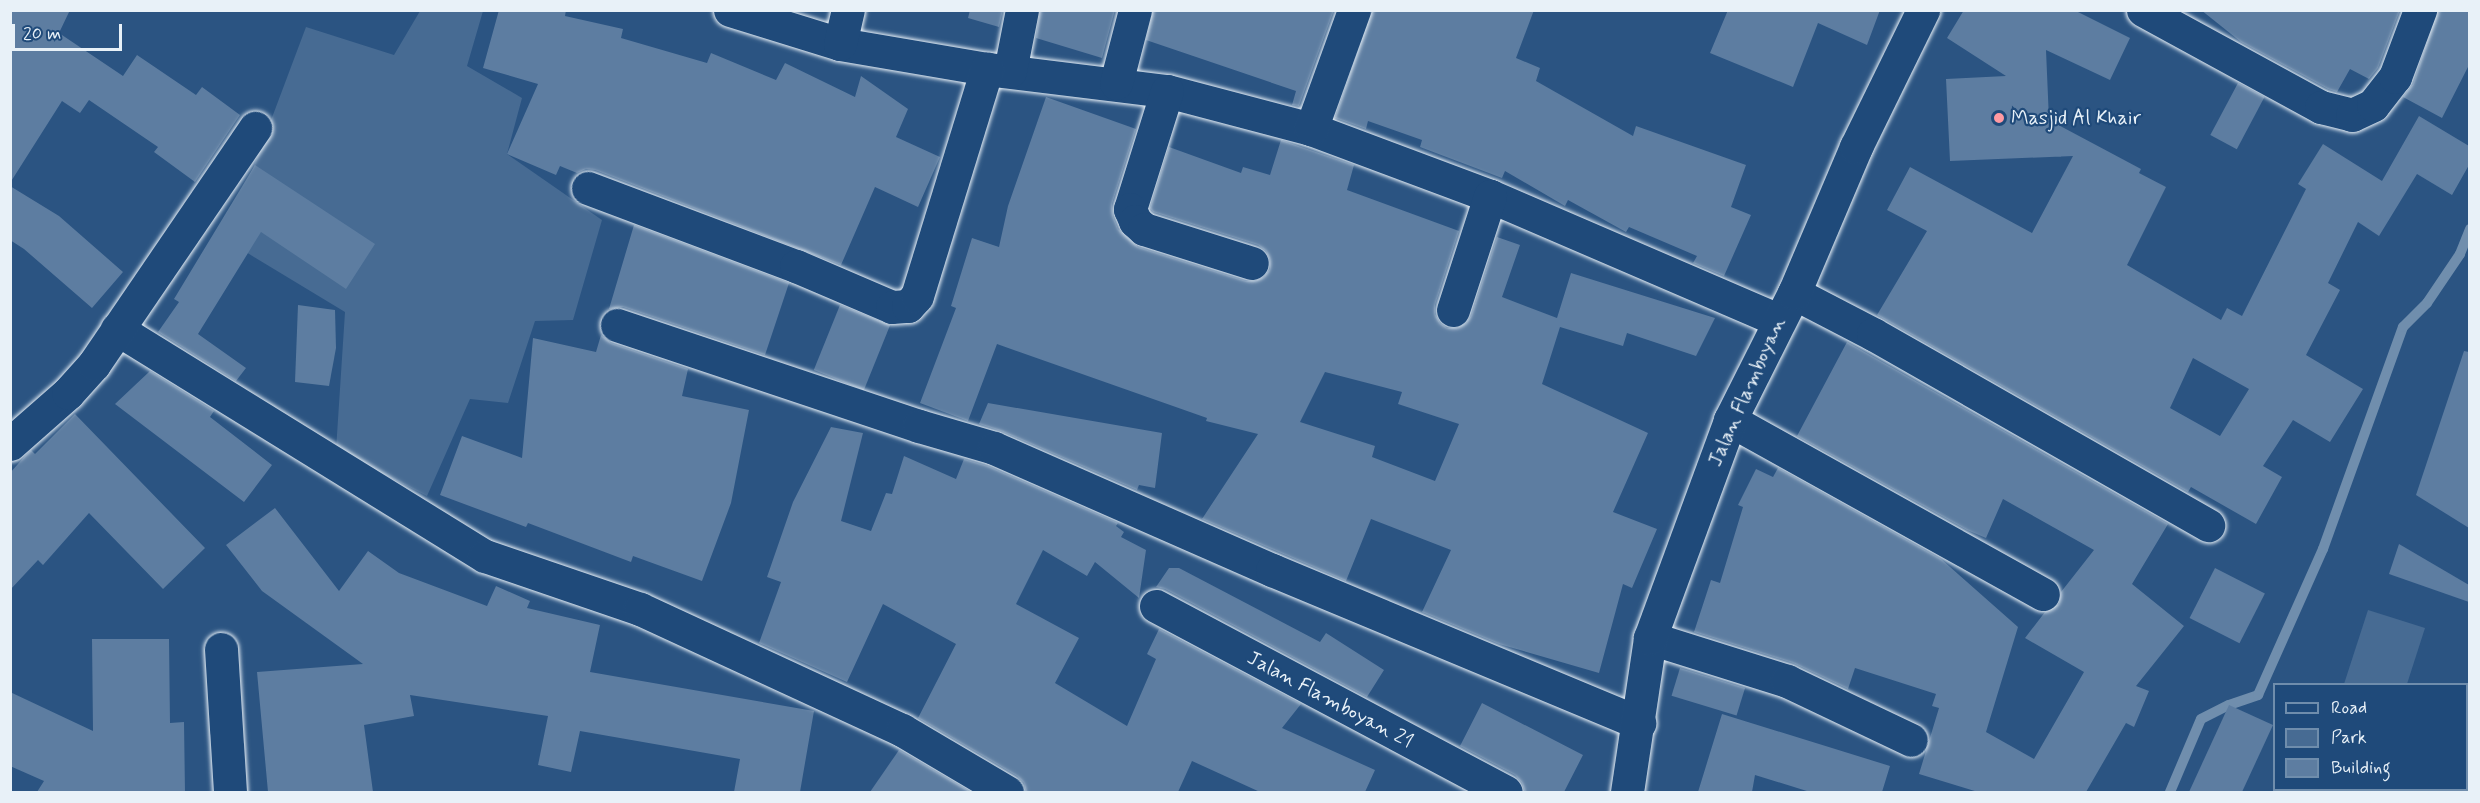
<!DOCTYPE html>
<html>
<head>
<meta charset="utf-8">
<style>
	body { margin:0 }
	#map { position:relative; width:2480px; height:803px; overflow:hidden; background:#2b5482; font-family:Mynerve,sans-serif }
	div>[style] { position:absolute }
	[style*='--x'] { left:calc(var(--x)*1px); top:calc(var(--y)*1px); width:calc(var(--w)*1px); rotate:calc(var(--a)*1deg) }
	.green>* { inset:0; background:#476b93 }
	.stream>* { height:10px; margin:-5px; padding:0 5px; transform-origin:5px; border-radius:5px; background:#708ead }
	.building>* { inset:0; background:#5d7da1; transform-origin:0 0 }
	.roads { filter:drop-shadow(0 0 2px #e8f1f8) drop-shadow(0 0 2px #e8f1f8) }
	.street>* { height:33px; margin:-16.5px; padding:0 16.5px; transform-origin:16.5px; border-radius:16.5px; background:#1f4a7a }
	.secondary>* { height:33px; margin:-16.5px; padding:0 16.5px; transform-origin:16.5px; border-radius:16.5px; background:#1f4a7a }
	.dots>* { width:16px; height:16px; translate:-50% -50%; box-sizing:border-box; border:3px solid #1f4a7a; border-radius:50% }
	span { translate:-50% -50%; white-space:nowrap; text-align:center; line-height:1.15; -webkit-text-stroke:4.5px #1f4a7a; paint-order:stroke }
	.poi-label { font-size:20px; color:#e8f1f8 }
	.left { translate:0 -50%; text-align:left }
	.street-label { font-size:20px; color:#e8f1f8 }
	.frame { position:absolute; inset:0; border:12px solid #e8f1f8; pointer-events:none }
	.legend { position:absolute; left:2273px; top:683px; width:195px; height:108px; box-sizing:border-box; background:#1f4a7a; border:2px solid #6f8dac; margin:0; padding:8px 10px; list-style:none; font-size:18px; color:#e8f1f8 }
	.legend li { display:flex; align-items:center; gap:12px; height:30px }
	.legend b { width:30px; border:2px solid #6f8dac }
	.scale { position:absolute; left:12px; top:24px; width:110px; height:27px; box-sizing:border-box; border:3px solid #e8f1f8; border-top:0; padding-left:8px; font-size:18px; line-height:21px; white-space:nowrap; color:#e8f1f8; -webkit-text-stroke:4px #1f4a7a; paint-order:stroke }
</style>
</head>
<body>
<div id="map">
	<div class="green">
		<i style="clip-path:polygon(420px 11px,483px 11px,467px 66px,522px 98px,507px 154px,602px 220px,573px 320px,535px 321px,508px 403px,470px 399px,427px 496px,336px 450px,345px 312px,226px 240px,306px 27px,394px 55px)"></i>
		<i style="clip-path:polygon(2368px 610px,2425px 628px,2407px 684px,2344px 684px)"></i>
	</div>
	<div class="stream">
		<i style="--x:2170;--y:792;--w:79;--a:-67"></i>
		<i style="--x:2201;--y:719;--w:31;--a:-27"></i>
		<i style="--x:2229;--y:705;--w:31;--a:-19"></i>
		<i style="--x:2258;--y:695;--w:160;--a:-66"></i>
		<i style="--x:2323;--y:549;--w:236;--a:-70.2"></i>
		<i style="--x:2403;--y:327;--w:34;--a:-45"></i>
		<i style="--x:2427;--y:303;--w:59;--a:-56"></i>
		<i style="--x:2460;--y:254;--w:27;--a:-68"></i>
	</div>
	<div class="building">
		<i style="clip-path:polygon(10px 10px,70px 10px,59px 33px,123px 76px,137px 55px,196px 95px,202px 87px,240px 115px,195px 182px,154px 152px,158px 147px,89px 100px,80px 113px,62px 101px,10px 183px)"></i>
		<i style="clip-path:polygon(499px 10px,566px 10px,565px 16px,623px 29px,621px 38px,707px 63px,711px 53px,776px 80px,785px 63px,855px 97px,861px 76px,908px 109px,896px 137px,940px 157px,918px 207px,875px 187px,841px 265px,595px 170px,586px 169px,577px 173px,560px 166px,556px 175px,507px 154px,538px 84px,483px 68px)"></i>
		<i style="clip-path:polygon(970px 10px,1003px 10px,999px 27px,968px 18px)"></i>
		<i style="clip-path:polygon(1040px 10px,1115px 10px,1102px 58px,1036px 38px)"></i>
		<i style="clip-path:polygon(1153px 10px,1334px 10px,1299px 106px,1292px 105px,1296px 91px,1146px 40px)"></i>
		<i style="clip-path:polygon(1372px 10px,1534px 10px,1516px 58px,1540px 68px,1536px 81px,1633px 136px,1636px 126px,1746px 165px,1731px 207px,1751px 215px,1724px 276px,1693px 263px,1697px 256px,1629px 227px,1626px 232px,1568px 200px,1565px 206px,1505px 171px,1502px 178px,1420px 147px,1422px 140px,1368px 121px,1366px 129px,1335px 118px)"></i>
		<i style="clip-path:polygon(1728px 10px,1880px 10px,1867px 45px,1818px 23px,1793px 87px,1710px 53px)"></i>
		<i style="clip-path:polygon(evenodd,1964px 10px,2074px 10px,2130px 38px,2110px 80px,2046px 50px,2049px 120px,2141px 169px,2139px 173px,2166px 187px,2127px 265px,2221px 320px,2227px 308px,2242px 316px,2306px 189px,2298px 184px,2323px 144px,2382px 181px,2419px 116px,2469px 146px,2469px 165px,2452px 195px,2417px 174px,2379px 236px,2358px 222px,2328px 283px,2340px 290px,2306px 355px,2363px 389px,2330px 442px,2293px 420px,2263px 466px,2282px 477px,2256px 524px,2191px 487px,2188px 492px,1877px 315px,1927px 231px,1887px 210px,1910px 167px,2032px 233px,2073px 156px,1950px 161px,1946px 79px,2006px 76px,1947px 38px,1964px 10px,2193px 358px,2249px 389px,2220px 436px,2170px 408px,2193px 358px)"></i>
		<i style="clip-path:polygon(2201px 10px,2400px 10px,2378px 68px,2369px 79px,2350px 69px,2337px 92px,2328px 89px,2241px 42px)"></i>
		<i style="clip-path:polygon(2438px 10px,2469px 10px,2469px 65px,2442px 118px,2403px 97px,2413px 84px)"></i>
		<i style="left:2238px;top:83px;width:30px;height:59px;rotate:28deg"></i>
		<i style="clip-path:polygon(evenodd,1046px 97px,1136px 129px,1112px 204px,1113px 216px,1118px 229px,1138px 247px,1246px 281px,1255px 281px,1264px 277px,1270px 269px,1270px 260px,1266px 251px,1258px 245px,1153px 212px,1150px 208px,1169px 147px,1241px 173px,1243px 167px,1270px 175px,1281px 140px,1354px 165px,1347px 190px,1459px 231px,1435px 305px,1435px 314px,1440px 323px,1447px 328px,1457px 328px,1466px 323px,1471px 316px,1497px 237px,1520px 245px,1502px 297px,1557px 318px,1571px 273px,1715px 318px,1696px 356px,1627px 333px,1623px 346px,1560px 327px,1542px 384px,1648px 433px,1613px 512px,1657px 529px,1632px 588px,1623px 584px,1599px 673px,1499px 644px,1422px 612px,1451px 550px,1371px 519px,1346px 581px,1202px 519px,1258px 434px,1206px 421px,1207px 418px,997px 344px,968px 421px,920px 403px,956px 308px,951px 306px,972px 238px,999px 247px,1008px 206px,1046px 97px,1325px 372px,1402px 392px,1398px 404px,1459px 424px,1435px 481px,1372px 457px,1375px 446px,1300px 422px,1325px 372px)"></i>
		<i style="clip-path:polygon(255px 165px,375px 244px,346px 289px,261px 232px,198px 334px,246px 368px,236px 381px,158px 332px,179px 302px,174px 299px)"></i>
		<i style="clip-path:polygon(10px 186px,59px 216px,123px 272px,92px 308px,24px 249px,10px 240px)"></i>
		<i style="clip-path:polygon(634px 225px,789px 283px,765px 355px,623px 307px,609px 309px)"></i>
		<i style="clip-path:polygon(298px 305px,335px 310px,336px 348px,329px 386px,295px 382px)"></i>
		<i style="left:840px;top:305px;width:54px;height:70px;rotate:22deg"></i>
		<i style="clip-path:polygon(601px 335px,611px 343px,688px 369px,682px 396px,749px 410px,731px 503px,702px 581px,633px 556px,631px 562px,528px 523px,526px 527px,440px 495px,462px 436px,522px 458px,533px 338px,596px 352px)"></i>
		<i style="clip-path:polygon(1847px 342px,2168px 524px,2132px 584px,2184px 626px,2136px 686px,2149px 691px,2134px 727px,2126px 723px,2086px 792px,1978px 792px,1919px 774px,1939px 708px,1932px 706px,1936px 694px,1855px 668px,1848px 689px,1793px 663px,1694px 632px,1711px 580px,1720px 583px,1743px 507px,1738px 505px,1756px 469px,1773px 477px,1778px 468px,1941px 559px,2018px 627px,1986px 732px,2034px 759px,2084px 672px,2025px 638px,2045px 612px,2059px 604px,2061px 592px,2094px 550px,2003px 499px,1986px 538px,1967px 530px,1797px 436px)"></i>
		<i style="clip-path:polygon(2464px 351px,2469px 352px,2469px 528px,2416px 495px)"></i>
		<i style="clip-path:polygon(150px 371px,214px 411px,210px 417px,272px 465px,244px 502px,115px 404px)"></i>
		<i style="clip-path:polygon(988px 403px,1162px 433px,1155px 488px,1139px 485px,1137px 490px,1001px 431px,979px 424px)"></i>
		<i style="clip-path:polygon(75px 414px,205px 548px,163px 589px,89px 513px,43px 565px,38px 560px,10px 590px,10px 473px,25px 456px,31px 450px,35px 454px)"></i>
		<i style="clip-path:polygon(831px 427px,863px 433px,841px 521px,871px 531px,886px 493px,892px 494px,904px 456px,956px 479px,964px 459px,988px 466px,1118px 523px,1116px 526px,1124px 532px,1121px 537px,1146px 550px,1139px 598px,1095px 562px,1087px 576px,1043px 550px,1016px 604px,1079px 638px,1055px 683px,1127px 726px,1156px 659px,1147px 654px,1159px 629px,1301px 704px,1282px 728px,1375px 770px,1365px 792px,1260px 792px,1192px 761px,1178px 792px,1026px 792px,1024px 783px,1017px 776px,918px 718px,956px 644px,883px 604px,847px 682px,759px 643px,781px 582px,767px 577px,793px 502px)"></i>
		<i style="clip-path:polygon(275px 508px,339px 591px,368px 551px,399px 573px,487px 606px,496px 586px,530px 601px,527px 608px,600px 625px,590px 672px,814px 711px,800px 792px,734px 792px,740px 759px,580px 731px,571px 772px,538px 765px,548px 716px,410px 695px,414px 716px,364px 725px,373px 792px,268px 792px,257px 672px,363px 664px,262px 591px,226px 545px)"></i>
		<i style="clip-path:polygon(2399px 544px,2469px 585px,2469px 602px,2389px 574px)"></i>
		<i style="clip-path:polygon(1169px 568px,1179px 568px,1320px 642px,1326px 633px,1384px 670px,1367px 697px,1165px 589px,1156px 587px)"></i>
		<i style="left:2215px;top:568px;width:56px;height:56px;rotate:27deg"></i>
		<i style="clip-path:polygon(92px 639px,169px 639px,170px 723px,184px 722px,185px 792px,37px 792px,44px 781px,10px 766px,10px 692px,93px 731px)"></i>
		<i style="left:1680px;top:668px;width:68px;height:29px;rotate:17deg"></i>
		<i style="clip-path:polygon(1482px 703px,1583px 755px,1564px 792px,1525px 792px,1522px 783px,1515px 775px,1460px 746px)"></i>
		<i style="clip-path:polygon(2229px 705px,2273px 725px,2242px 792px,2189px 792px)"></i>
		<i style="clip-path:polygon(1722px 714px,1890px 766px,1882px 792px,1810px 792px,1755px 775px,1752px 792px,1698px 792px)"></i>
		<i style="clip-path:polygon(899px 750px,971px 792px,870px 792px)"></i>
	</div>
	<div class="roads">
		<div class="street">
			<i style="--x:730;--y:10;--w:115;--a:17.2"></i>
			<i style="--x:840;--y:44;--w:149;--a:9.7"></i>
			<i style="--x:987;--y:69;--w:181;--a:7"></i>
			<i style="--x:1167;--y:91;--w:149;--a:14.8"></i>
			<i style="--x:1311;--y:129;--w:191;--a:20.5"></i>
			<i style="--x:1490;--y:196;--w:314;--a:23.3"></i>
			<i style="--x:2143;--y:10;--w:203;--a:28.6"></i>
			<i style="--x:2321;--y:107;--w:32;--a:14"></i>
			<i style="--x:2352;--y:115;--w:23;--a:-25"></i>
			<i style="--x:2373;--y:105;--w:36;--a:-52"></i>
			<i style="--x:2395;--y:77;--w:72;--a:-69.5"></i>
			<i style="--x:840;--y:44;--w:35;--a:-77"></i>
			<i style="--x:1010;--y:71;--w:62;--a:-78.9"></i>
			<i style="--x:1116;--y:83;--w:75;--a:-75.4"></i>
			<i style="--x:1167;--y:91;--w:124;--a:107.4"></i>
			<i style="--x:1130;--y:209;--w:13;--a:67"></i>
			<i style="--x:1135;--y:221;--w:12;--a:42"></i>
			<i style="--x:1144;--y:229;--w:113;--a:17.5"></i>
			<i style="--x:1311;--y:129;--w:127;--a:-70.1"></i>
			<i style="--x:588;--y:188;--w:222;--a:20.6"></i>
			<i style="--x:796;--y:266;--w:104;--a:23.1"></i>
			<i style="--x:892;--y:307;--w:16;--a:-4"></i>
			<i style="--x:908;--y:306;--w:13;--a:-48"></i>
			<i style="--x:917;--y:296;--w:238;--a:-72.9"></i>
			<i style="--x:1794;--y:293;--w:89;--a:27.4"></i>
			<i style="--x:1873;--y:334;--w:386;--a:29.7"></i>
			<i style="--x:1453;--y:310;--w:120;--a:-72"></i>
			<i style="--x:617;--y:325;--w:318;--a:18.5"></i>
			<i style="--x:919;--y:426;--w:78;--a:16.3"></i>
			<i style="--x:994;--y:448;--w:304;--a:23.7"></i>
			<i style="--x:1272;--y:570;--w:398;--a:22.6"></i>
			<i style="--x:117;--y:329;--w:432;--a:31.7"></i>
			<i style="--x:485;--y:556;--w:164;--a:18.9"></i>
			<i style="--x:640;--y:609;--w:289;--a:24.8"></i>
			<i style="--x:902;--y:730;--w:122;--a:30.6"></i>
			<i style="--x:1730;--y:420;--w:358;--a:29.1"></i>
			<i style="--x:10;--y:444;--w:77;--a:-41.3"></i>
			<i style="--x:68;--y:393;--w:39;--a:-48"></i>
			<i style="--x:94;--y:364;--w:286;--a:-55.7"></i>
			<i style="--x:1156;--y:606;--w:396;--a:28"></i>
			<i style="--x:1650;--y:638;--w:144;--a:17.4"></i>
			<i style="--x:1787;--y:681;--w:137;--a:25.4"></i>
			<i style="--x:221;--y:649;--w:143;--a:86.4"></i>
		</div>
		<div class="secondary">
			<i style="--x:1627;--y:792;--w:156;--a:-81.5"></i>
			<i style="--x:1650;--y:638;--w:232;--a:-69.8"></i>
			<i style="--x:1730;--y:420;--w:142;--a:-63.3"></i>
			<i style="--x:1794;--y:293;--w:159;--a:-67"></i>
			<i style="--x:1856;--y:147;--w:153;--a:-63.9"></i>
		</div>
	</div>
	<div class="dots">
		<i style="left:1999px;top:118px;background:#ff9aa2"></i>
	</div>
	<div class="poi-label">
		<span class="left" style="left:2011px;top:118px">Masjid Al Khair</span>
	</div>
	<div class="street-label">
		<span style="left:1747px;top:392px;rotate:-66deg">Jalan Flamboyan</span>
		<span style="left:1330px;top:700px;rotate:28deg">Jalan Flamboyan 21</span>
	</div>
	<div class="frame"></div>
	<ul class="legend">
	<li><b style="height:8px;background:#1f4a7a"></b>Road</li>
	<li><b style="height:16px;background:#476b93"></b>Park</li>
	<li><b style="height:16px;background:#5d7da1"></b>Building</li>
	</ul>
	<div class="scale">20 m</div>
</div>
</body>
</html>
